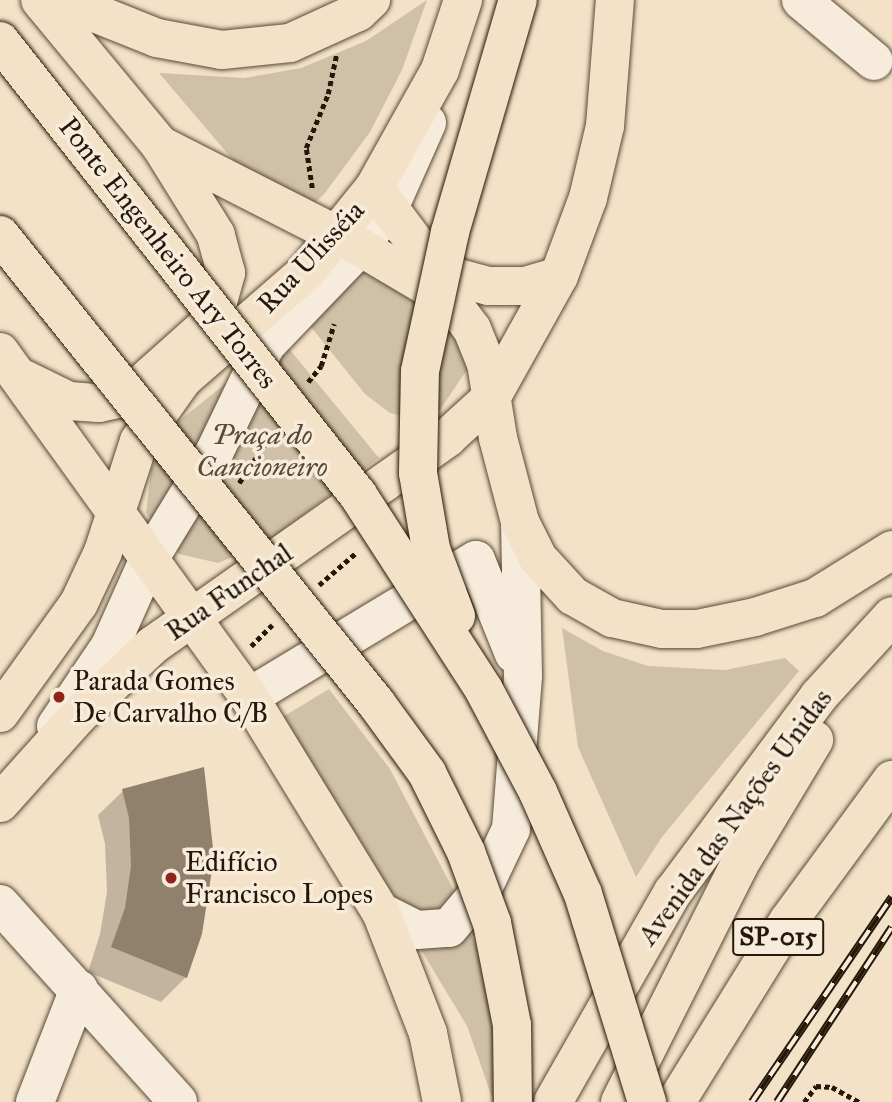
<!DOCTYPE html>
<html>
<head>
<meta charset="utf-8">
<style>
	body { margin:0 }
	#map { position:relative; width:892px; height:1102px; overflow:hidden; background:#f3e2c7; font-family:"IM FELL Great Primer",serif }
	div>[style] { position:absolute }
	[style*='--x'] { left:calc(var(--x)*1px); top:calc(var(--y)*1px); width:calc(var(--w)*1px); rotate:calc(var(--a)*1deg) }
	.green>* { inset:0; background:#d0c0a7 }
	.shadow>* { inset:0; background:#0003 }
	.building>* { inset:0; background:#91816c }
	.path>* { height:4.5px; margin-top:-2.25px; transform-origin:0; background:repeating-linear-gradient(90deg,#261809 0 5px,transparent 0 8.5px) }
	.roads { filter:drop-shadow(0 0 2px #594a38) drop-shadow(0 0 2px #594a38) }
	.minor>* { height:38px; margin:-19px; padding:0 19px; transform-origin:19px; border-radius:19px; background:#f7ecdb }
	.major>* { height:38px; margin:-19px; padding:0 19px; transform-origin:19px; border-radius:19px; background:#f3e2c7 }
	.highway>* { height:38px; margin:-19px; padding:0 19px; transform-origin:19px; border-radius:19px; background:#f3e2c7 }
	.rail>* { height:8px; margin-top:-4px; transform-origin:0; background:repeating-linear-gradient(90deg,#f7ecdb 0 16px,#261809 0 32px); box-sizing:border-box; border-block:2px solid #261809 }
	.bridges { filter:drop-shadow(0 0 2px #261809) drop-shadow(0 0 2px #261809) }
	.highway-bridge>* { height:38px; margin:-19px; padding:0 19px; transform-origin:19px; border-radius:19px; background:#f3e2c7 }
	.dots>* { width:19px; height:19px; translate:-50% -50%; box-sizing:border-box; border:4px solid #f7ecdb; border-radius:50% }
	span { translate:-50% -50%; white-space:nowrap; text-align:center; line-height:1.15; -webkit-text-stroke:7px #f7ecdb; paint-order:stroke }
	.shield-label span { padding:2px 5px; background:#f7ecdb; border:2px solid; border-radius:5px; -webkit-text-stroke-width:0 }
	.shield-label { font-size:26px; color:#261809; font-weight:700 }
	.street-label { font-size:28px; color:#261809 }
	.park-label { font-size:28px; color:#594a38; font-style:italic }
	.poi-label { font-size:28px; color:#261809 }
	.left { translate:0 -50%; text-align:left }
</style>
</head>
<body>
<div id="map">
	<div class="green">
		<i style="clip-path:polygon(427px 0,402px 70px,370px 132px,325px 193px,290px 227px,159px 73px,244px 78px,301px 68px,366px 41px)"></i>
		<i style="clip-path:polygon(354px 271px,381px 273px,456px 330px,470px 365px,440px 410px,414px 419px,390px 413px,365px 394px,307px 322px)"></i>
		<i style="clip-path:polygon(281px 339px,379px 458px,266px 543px,218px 563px,179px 554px,146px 513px,151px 469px,179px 421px)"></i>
		<i style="clip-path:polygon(562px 628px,603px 651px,648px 666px,725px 670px,785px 658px,799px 671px,662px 837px,636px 877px,578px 747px)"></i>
		<i style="clip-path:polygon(329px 689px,390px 769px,454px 891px,476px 947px,492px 1026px,493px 1100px,467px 1026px,281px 718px)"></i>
	</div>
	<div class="shadow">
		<i style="clip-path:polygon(123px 791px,186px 977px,161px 1002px,88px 972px,100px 934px,107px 892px,105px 844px,98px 815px)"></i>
	</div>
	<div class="building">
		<i style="clip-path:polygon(204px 767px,214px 857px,202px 934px,187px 978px,111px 947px,125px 908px,131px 866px,129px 818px,122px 789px)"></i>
	</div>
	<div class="path">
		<i style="--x:312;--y:188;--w:40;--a:-98.5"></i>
		<i style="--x:306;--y:148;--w:58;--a:-67.8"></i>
		<i style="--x:328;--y:94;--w:40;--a:-78"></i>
		<i style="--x:308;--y:382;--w:21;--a:-51"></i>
		<i style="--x:321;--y:366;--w:44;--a:-72.8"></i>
		<i style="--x:239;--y:483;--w:58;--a:-56.3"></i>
		<i style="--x:319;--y:585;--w:50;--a:-41"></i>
		<i style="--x:251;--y:646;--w:30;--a:-45"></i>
		<i style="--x:804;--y:1102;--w:20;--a:-53"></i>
		<i style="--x:816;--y:1086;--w:16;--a:4"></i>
		<i style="--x:832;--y:1087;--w:31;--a:29"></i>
	</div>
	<div class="roads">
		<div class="minor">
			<i style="--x:801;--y:0;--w:95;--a:39.9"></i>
			<i style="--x:249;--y:697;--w:265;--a:-31.1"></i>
			<i style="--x:476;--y:560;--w:101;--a:68"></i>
			<i style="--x:56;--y:726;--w:97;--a:-56"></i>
			<i style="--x:110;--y:646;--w:93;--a:-65.9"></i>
			<i style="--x:148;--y:561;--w:127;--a:-58.6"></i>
			<i style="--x:214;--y:453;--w:120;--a:-64.3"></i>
			<i style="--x:266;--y:345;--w:136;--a:-46.2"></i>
			<i style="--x:360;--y:247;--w:51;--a:-53.8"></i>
			<i style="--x:390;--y:206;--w:91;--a:-66"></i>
			<i style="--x:0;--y:904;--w:266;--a:48"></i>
			<i style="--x:381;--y:912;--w:40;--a:26.6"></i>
			<i style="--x:417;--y:930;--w:32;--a:-4"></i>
			<i style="--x:449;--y:928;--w:52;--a:-49.6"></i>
			<i style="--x:483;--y:888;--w:65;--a:-64.6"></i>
			<i style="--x:511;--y:829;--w:153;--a:-85.5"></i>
			<i style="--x:523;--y:676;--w:154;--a:-91.1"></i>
			<i style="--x:35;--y:1102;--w:121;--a:-68.7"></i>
		</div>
		<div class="major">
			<i style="--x:374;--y:188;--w:86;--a:53"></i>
			<i style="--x:426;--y:257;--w:35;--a:35"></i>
			<i style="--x:455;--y:277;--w:35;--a:15"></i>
			<i style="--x:489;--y:286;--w:36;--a:0"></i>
			<i style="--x:525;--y:286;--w:35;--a:-16"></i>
			<i style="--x:0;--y:713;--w:135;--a:-54.3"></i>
			<i style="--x:79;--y:603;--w:56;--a:-64.8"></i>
			<i style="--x:103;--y:552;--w:117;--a:-72"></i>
			<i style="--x:139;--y:441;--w:76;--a:-54.6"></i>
			<i style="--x:183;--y:379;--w:163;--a:-41"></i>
			<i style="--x:306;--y:272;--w:108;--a:-51"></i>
			<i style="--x:374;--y:188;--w:135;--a:-60.8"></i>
			<i style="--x:440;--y:70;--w:74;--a:-71.8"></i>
			<i style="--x:0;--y:803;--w:118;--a:-48.1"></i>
			<i style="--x:79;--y:715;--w:102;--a:-43.4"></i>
			<i style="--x:153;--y:645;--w:360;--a:-35.1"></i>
			<i style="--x:447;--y:438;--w:59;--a:-42.3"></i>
			<i style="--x:491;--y:398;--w:140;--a:-60.9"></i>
			<i style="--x:559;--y:276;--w:83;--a:-69.6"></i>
			<i style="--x:588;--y:198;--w:74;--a:-76.7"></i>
			<i style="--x:605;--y:126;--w:126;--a:-85.5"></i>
		</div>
		<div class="highway">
			<i style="--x:62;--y:0;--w:102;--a:21.8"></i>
			<i style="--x:157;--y:38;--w:66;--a:10.5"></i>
			<i style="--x:222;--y:50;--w:68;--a:-5.9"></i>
			<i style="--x:290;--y:43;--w:75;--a:-24.5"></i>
			<i style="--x:358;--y:12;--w:18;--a:-43"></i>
			<i style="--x:160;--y:145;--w:225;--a:27"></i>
			<i style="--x:360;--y:247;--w:104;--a:30.5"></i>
			<i style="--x:450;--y:300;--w:36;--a:53"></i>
			<i style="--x:472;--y:329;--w:37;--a:68"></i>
			<i style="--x:486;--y:363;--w:76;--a:80.9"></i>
			<i style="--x:498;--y:438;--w:87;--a:75.3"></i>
			<i style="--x:520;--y:522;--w:40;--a:63.4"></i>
			<i style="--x:538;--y:558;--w:52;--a:47.4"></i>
			<i style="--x:573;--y:596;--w:45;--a:29.4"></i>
			<i style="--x:612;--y:618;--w:51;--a:12.4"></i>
			<i style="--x:662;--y:629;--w:35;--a:0"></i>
			<i style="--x:697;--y:629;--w:59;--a:-11.7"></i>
			<i style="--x:755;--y:617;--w:63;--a:-17.6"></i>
			<i style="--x:815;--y:598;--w:91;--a:-31.9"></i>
			<i style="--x:0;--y:352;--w:425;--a:54.2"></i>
			<i style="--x:249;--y:697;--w:252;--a:58.5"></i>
			<i style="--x:381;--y:912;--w:130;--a:68.8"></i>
			<i style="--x:428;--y:1033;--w:70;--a:78.5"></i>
			<i style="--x:24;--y:379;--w:50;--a:26.1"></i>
			<i style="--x:69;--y:401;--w:30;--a:4"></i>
			<i style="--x:99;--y:403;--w:29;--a:-12"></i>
			<i style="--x:127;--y:397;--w:115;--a:-41.8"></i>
			<i style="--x:213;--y:320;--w:49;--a:-74.5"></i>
			<i style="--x:226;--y:273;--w:39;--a:-105"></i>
			<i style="--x:216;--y:235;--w:106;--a:-121.9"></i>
			<i style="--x:160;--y:145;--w:188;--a:-129.6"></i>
			<i style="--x:553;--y:1102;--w:242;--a:-60.3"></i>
			<i style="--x:673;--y:892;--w:244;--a:-53.3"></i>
			<i style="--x:819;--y:696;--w:108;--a:-47.6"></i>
			<i style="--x:620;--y:1102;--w:265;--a:-63.3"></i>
			<i style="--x:739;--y:865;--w:146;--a:-59"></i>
			<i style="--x:676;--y:1102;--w:214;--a:-58.2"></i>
			<i style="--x:789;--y:920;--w:174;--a:-53.7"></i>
		</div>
	</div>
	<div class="rail">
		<i style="--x:752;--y:1102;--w:248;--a:-55.7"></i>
		<i style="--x:777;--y:1102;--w:209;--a:-56.7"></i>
	</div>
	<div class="bridges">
		<div class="highway-bridge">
			<i style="--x:0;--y:41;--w:578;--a:51.74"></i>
			<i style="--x:358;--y:495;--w:232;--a:57.1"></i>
			<i style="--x:484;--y:690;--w:115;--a:62.1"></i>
			<i style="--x:538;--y:792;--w:111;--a:66.2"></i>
			<i style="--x:583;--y:894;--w:218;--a:72.9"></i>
			<i style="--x:0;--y:235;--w:600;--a:51.22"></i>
			<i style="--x:376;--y:703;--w:87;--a:53.9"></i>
			<i style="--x:427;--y:773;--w:88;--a:63.7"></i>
			<i style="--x:466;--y:852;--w:76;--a:69.9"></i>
			<i style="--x:492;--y:923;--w:104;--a:78.9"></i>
			<i style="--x:512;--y:1025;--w:77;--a:89.3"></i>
			<i style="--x:456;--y:616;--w:72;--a:-110.5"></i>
			<i style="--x:431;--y:549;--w:77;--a:-99.7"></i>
			<i style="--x:418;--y:473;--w:102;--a:-88.9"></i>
			<i style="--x:420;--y:371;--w:142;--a:-77.8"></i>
			<i style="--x:450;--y:232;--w:242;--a:-73.7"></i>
		</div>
	</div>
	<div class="dots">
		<i style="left:59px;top:697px;background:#8f2418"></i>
		<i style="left:171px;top:878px;background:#8f2418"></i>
	</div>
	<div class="shield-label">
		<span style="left:778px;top:937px">SP-015</span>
	</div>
	<div class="street-label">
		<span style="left:168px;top:253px;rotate:52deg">Ponte Engenheiro Ary Torres</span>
		<span style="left:311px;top:257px;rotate:-47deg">Rua Ulisséia</span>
		<span style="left:229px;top:592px;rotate:-35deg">Rua Funchal</span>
		<span style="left:735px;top:817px;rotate:-54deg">Avenida das Nações Unidas</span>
	</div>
	<div class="park-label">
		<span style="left:262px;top:451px">Praça do<br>Cancioneiro</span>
	</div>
	<div class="poi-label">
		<span class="left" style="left:73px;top:697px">Parada Gomes<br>De Carvalho C/B</span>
		<span class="left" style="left:185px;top:878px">Edifício<br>Francisco Lopes</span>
	</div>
</div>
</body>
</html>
